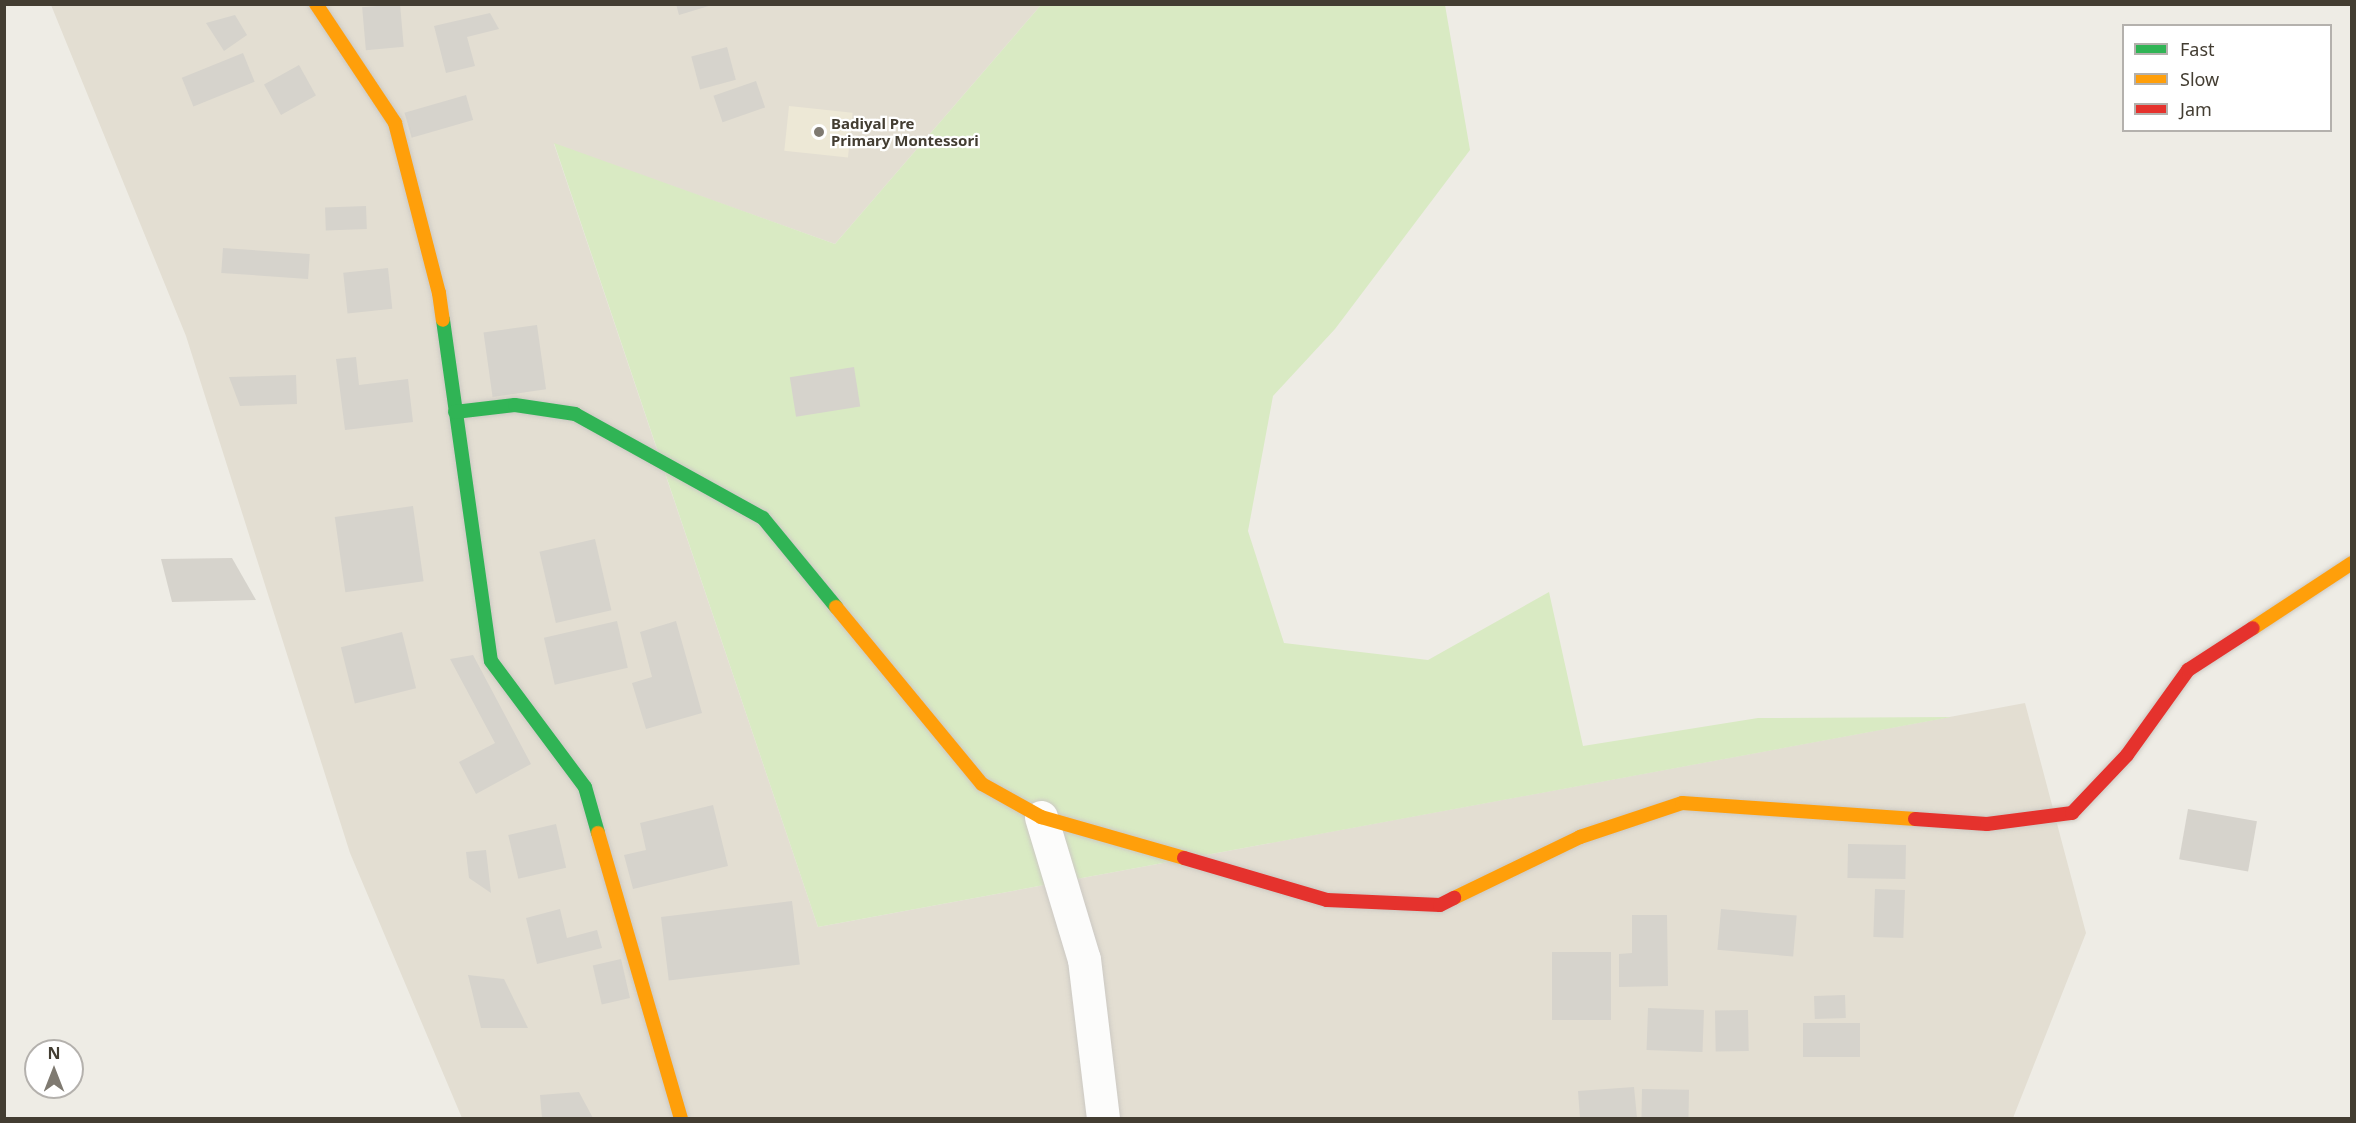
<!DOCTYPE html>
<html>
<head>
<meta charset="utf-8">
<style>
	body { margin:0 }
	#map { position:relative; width:2356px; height:1123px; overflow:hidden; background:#eeece5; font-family:"Noto Sans",sans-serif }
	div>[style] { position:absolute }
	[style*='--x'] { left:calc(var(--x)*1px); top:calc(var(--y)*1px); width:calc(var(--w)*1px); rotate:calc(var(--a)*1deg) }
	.residential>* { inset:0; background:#e3ded2 }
	.education>* { inset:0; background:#ede8d6; transform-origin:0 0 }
	.green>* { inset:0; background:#d9eac3 }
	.building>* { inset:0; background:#d6d3cc; transform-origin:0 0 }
	.roads { filter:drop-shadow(0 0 2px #ccc9c3) drop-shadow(0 0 2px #ccc9c3) }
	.street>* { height:33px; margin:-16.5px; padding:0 16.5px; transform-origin:16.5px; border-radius:16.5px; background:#fcfcfb }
	.fast>* { height:14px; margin:-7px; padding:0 7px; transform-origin:7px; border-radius:7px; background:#30b455 }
	.slow>* { height:14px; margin:-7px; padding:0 7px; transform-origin:7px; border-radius:7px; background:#ff9f0a }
	.jam>* { height:14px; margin:-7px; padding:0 7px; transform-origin:7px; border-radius:7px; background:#e5322d }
	.dots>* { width:16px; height:16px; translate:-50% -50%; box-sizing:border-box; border:3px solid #fff; border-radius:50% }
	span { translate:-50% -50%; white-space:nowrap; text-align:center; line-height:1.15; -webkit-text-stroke:4.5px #fff; paint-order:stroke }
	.poi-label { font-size:15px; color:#433d32; font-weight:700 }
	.left { translate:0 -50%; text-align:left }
	.frame { position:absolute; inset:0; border:6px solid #433d32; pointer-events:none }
	.legend { position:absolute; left:2122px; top:24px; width:210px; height:108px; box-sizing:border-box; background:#fff; border:2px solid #b4b1ad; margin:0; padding:8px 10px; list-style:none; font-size:18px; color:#433d32 }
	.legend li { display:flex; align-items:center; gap:12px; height:30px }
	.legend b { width:30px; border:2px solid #b4b1ad }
	.north { position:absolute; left:24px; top:1039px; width:60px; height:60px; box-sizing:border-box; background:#fff; border:2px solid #b4b1ad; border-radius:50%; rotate:0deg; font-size:16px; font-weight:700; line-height:24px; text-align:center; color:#433d32 }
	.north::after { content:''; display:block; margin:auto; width:21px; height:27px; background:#7f7a71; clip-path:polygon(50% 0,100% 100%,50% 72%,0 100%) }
</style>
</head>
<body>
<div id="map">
	<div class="residential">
		<i style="clip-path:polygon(51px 5px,1041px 5px,835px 244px,554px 144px,818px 927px,2025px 703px,2086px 933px,2013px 1118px,462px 1118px,350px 853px,186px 336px)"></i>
	</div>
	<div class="education">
		<i style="left:789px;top:106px;width:64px;height:45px;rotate:6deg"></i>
	</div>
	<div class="green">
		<i style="clip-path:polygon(1041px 5px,1445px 5px,1470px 150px,1335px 329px,1273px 396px,1248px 531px,1284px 643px,1428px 660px,1549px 592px,1583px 746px,1758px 718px,1951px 717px,818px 927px,554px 143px,835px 244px)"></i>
	</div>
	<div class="building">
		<i style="left:400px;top:4px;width:43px;height:38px;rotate:85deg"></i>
		<i style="clip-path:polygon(676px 4px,712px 4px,712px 5px,679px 15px)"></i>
		<i style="clip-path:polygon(490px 13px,499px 29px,467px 37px,475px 66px,446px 73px,434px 26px)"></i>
		<i style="clip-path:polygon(235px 15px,247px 35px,224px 51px,206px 23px)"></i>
		<i style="left:727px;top:47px;width:34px;height:37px;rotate:75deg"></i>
		<i style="left:243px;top:53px;width:31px;height:66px;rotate:68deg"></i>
		<i style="left:299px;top:65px;width:35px;height:40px;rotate:61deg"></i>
		<i style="left:756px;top:81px;width:28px;height:45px;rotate:71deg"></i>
		<i style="left:466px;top:95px;width:26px;height:64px;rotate:74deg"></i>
		<i style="left:366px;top:206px;width:23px;height:41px;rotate:88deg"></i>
		<i style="left:223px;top:248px;width:87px;height:25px;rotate:4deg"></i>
		<i style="left:388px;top:268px;width:41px;height:45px;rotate:84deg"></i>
		<i style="left:537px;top:325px;width:65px;height:54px;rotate:82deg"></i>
		<i style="clip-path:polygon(356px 357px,359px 385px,408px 379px,413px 422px,345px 430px,336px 359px)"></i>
		<i style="left:854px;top:367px;width:40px;height:65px;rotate:81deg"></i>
		<i style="clip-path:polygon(296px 375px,297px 404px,240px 406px,229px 377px)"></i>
		<i style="left:413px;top:506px;width:76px;height:79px;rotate:82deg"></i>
		<i style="left:595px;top:539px;width:73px;height:57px;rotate:77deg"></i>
		<i style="clip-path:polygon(232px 558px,256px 600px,172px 602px,161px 559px)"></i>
		<i style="left:617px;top:621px;width:48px;height:75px;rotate:77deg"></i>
		<i style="clip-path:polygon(676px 621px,702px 713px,646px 729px,632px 683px,652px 677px,640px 632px)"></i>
		<i style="left:402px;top:632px;width:58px;height:63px;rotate:76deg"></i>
		<i style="clip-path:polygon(473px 655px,531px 764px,476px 794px,459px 762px,495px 743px,450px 659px)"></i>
		<i style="clip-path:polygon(713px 805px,728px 866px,633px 889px,624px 855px,646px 850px,640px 823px)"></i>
		<i style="left:2188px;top:809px;width:70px;height:51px;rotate:10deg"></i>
		<i style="left:556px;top:824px;width:45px;height:49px;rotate:77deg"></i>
		<i style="left:1848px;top:844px;width:58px;height:34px;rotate:1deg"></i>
		<i style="clip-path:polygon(486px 850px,491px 893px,469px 878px,466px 852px)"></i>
		<i style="left:1875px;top:889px;width:30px;height:48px;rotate:2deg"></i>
		<i style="left:792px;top:901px;width:64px;height:132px;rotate:83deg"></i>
		<i style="clip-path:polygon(560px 909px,567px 938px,597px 930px,602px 948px,537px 964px,526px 918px)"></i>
		<i style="left:1721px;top:909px;width:76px;height:41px;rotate:5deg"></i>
		<i style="clip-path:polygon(1632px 915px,1667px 915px,1668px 986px,1619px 987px,1619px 954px,1632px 953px)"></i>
		<i style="left:1552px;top:952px;width:59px;height:68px"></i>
		<i style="left:621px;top:959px;width:40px;height:29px;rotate:77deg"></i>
		<i style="clip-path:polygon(468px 975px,504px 979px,528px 1028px,481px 1028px)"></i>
		<i style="left:1845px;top:995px;width:23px;height:31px;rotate:88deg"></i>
		<i style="left:1648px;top:1008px;width:56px;height:42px;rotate:2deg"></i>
		<i style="left:1748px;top:1010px;width:41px;height:33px;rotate:89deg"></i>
		<i style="left:1860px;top:1023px;width:34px;height:57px;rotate:90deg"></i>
		<i style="clip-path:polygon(1634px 1087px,1637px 1118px,1580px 1118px,1578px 1091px)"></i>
		<i style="left:1642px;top:1089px;width:47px;height:29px;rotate:1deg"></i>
		<i style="clip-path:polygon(579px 1092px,593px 1118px,542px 1118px,540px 1095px)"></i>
	</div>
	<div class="roads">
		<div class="street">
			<i style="--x:1041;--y:817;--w:148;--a:73.2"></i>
			<i style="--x:1084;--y:959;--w:160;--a:83.2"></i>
		</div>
		<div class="fast">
			<i style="--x:443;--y:320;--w:344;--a:82"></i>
			<i style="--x:491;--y:661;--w:157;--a:53.3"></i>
			<i style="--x:585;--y:787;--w:48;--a:74.2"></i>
			<i style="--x:455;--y:412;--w:60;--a:-6.7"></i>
			<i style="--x:515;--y:405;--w:61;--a:8.5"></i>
			<i style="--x:575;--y:414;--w:215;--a:29"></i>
			<i style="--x:763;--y:518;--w:115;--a:50.6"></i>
		</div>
		<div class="slow">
			<i style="--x:316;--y:4;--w:143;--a:56.4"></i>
			<i style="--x:395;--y:123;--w:176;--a:75.5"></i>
			<i style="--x:439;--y:293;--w:27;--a:82"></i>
			<i style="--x:836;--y:607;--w:229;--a:50.5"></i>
			<i style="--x:982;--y:784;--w:68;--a:29.2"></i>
			<i style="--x:1041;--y:817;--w:149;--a:16"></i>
			<i style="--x:2253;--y:628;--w:118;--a:-33.3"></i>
			<i style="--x:598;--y:833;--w:297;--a:73.8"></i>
			<i style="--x:1454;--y:898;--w:140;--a:-25.8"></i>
			<i style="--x:1580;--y:837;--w:108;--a:-18.4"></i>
			<i style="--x:1682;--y:803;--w:234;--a:3.9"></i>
		</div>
		<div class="jam">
			<i style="--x:1915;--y:819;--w:72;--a:4"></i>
			<i style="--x:1987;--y:824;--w:86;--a:-7.4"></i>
			<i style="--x:2072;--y:813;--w:80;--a:-46.5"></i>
			<i style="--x:2127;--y:755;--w:105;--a:-54.3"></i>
			<i style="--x:2188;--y:670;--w:77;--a:-32.9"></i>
			<i style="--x:1184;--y:858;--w:149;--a:16.4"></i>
			<i style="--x:1327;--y:900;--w:113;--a:2.5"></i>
			<i style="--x:1440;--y:905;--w:16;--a:-27"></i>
		</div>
	</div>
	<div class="dots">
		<i style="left:819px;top:132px;background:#7f7a71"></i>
	</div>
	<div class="poi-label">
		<span class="left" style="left:831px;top:132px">Badiyal Pre<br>Primary Montessori</span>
	</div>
	<div class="frame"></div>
	<ul class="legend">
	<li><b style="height:8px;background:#30b455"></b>Fast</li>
	<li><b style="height:8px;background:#ff9f0a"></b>Slow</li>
	<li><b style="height:8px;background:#e5322d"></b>Jam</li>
	</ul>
	<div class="north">N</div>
</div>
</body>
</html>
